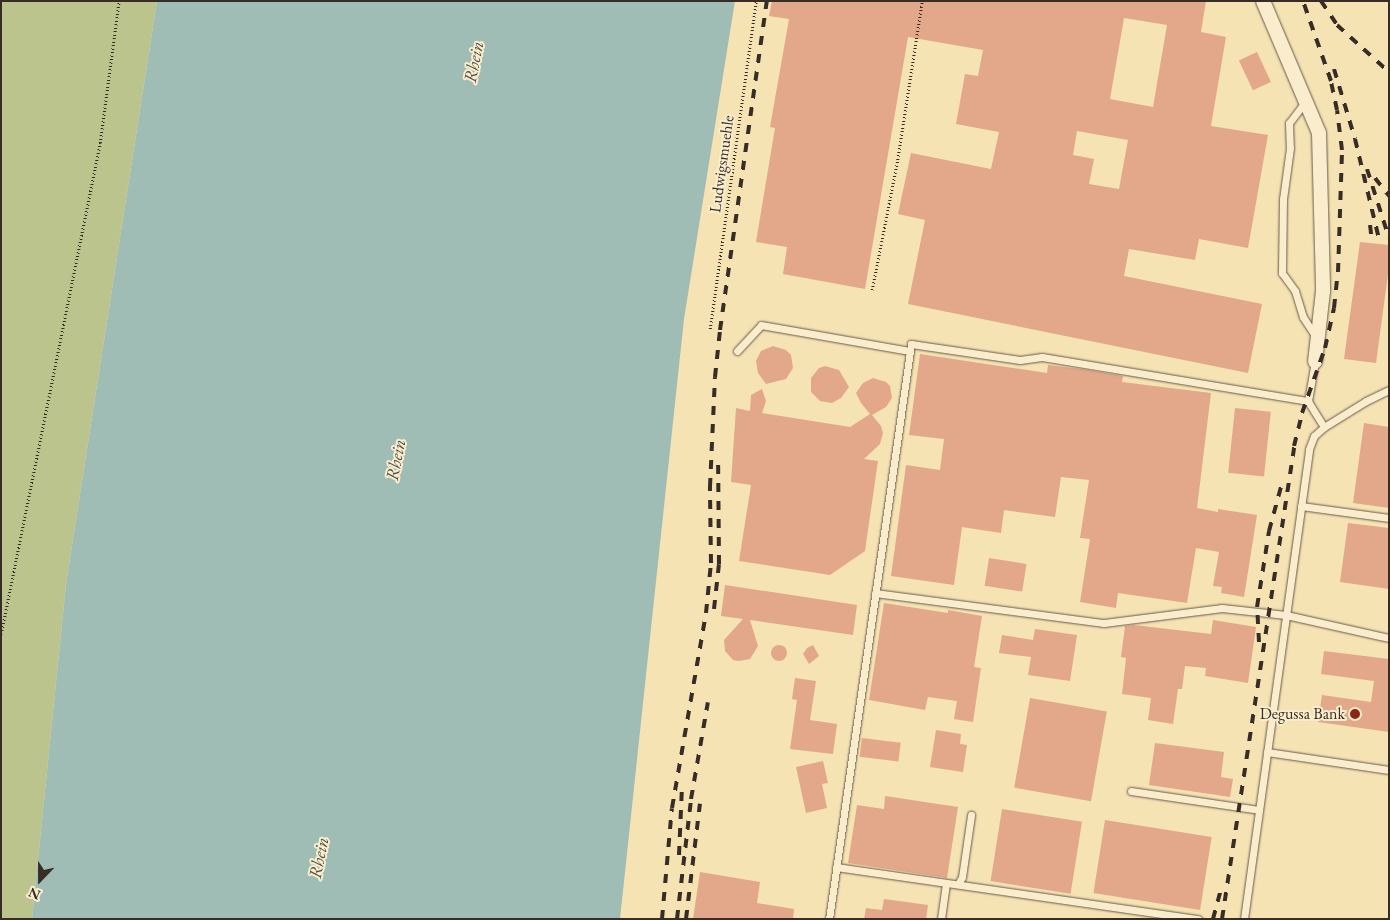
<!DOCTYPE html>
<html>
<head>
<meta charset="utf-8">
<style>
	body { margin:0 }
	#map { position:relative; width:1390px; height:920px; overflow:hidden; background:#f6e3b3; font-family:"EB Garamond",serif }
	div>[style] { position:absolute }
	[style*='--x'] { left:calc(var(--x)*1px); top:calc(var(--y)*1px); width:calc(var(--w)*1px); rotate:calc(var(--a)*1deg) }
	.green>* { inset:0; background:#bbc48d }
	.water>* { inset:0; background:#9fbdb5 }
	.building>* { inset:0; background:#e2a889; transform-origin:0 0 }
	.round { border-radius:50% }
	.path>* { height:2.5px; margin-top:-1.25px; transform-origin:0; background:repeating-linear-gradient(90deg,#382c26 0 1px,transparent 0 3.5px) }
	.roads { filter:drop-shadow(0 0 1px #685a49) drop-shadow(0 0 1px #685a49) }
	.service>* { height:7px; margin:-3.5px; padding:0 3.5px; transform-origin:3.5px; border-radius:3.5px; background:#f9edce }
	.minor>* { height:14px; margin:-7px; padding:0 7px; transform-origin:7px; border-radius:7px; background:#f9edce }
	.rail>* { height:4px; margin-top:-2px; transform-origin:0; background:repeating-linear-gradient(90deg,#382c26 0 9px,transparent 0 18px) }
	.dots>* { width:14px; height:14px; translate:-50% -50%; box-sizing:border-box; border:2px solid #f9edce; border-radius:50% }
	span { translate:-50% -50%; white-space:nowrap; text-align:center; line-height:1.15; -webkit-text-stroke:4px #f9edce; paint-order:stroke }
	.street-label { font-size:16px; color:#382c26 }
	.poi-label { font-size:16px; color:#382c26 }
	.right { translate:-100% -50%; text-align:right }
	.water-label { font-size:18px; color:#52504a; font-style:italic }
	.frame { position:absolute; inset:0; border:2px solid #382c26; pointer-events:none }
	.north { position:absolute; left:15px; top:855px; width:50px; height:50px; -webkit-text-stroke:4px #f9edce; paint-order:stroke; rotate:202deg; font-size:14px; font-weight:700; line-height:20px; text-align:center; color:#382c26 }
	.north::after { content:''; display:block; margin:auto; width:18px; height:22px; background:#382c26; clip-path:polygon(50% 0,100% 100%,50% 72%,0 100%) }
</style>
</head>
<body>
<div id="map">
	<div class="green">
		<i style="clip-path:polygon(1px 1px,157px 1px,66px 584px,32px 919px,1px 919px)"></i>
	</div>
	<div class="water">
		<i style="clip-path:polygon(157px 1px,735px 1px,684px 319px,620px 919px,32px 919px,66px 584px)"></i>
	</div>
	<div class="building">
		<i style="clip-path:polygon(evenodd,772px 1px,1206px 1px,1201px 32px,1226px 37px,1211px 126px,1268px 135px,1248px 248px,1199px 239px,1195px 260px,1129px 249px,1124px 276px,1262px 304px,1248px 373px,908px 304px,925px 220px,898px 214px,911px 153px,991px 169px,999px 132px,956px 124px,965px 74px,978px 76px,983px 50px,908px 37px,865px 289px,783px 274px,787px 247px,756px 242px,775px 128px,770px 127px,789px 19px,769px 16px,772px 1px,1124px 18px,1167px 25px,1153px 107px,1110px 99px,1124px 18px,772px 1px,1077px 131px,1128px 140px,1119px 189px,1089px 184px,1094px 159px,1073px 155px,1077px 131px)"></i>
		<i style="left:1257px;top:52px;width:33px;height:20px;rotate:65deg"></i>
		<i style="clip-path:polygon(1360px 242px,1389px 245px,1389px 267px,1376px 363px,1344px 359px)"></i>
		<i style="clip-path:polygon(773px 346px,786px 350px,791px 355px,793px 368px,786px 379px,766px 384px,758px 373px,756px 361px,761px 351px)"></i>
		<i style="clip-path:polygon(920px 354px,1047px 373px,1048px 365px,1082px 369px,1123px 376px,1122px 382px,1211px 393px,1197px 508px,1218px 512px,1218px 509px,1257px 515px,1244px 597px,1221px 593px,1222px 587px,1213px 586px,1219px 552px,1196px 548px,1187px 603px,1118px 593px,1116px 608px,1080px 602px,1090px 539px,1080px 538px,1089px 480px,1061px 477px,1055px 517px,1004px 510px,1001px 533px,962px 527px,954px 585px,891px 576px,906px 465px,940px 470px,944px 439px,909px 435px)"></i>
		<i style="clip-path:polygon(825px 366px,839px 370px,849px 387px,841px 398px,832px 403px,820px 401px,811px 392px,811px 378px,819px 368px)"></i>
		<i style="clip-path:polygon(873px 378px,886px 382px,890px 386px,892px 398px,886px 407px,872px 415px,881px 426px,883px 433px,880px 444px,864px 459px,878px 461px,865px 551px,830px 575px,739px 561px,751px 485px,731px 482px,736px 408px,750px 411px,751px 395px,762px 389px,766px 401px,762px 413px,850px 427px,870px 414px,861px 403px,856px 393px,863px 383px)"></i>
		<i style="left:1235px;top:408px;width:36px;height:65px;rotate:6deg"></i>
		<i style="clip-path:polygon(1364px 423px,1389px 427px,1389px 508px,1353px 503px)"></i>
		<i style="clip-path:polygon(1348px 523px,1389px 528px,1389px 589px,1340px 582px)"></i>
		<i style="left:989px;top:558px;width:38px;height:28px;rotate:9deg"></i>
		<i style="clip-path:polygon(725px 585px,857px 605px,853px 635px,750px 620px,758px 646px,750px 659px,739px 661px,733px 660px,725px 651px,724px 640px,743px 619px,721px 616px)"></i>
		<i style="clip-path:polygon(884px 603px,948px 613px,948px 610px,982px 616px,974px 667px,981px 668px,973px 722px,954px 719px,957px 701px,928px 697px,925px 710px,869px 700px)"></i>
		<i style="clip-path:polygon(1213px 620px,1256px 627px,1248px 683px,1205px 676px,1206px 668px,1185px 666px,1182px 689px,1178px 689px,1173px 724px,1148px 720px,1151px 698px,1122px 694px,1126px 658px,1121px 657px,1125px 626px,1134px 625px,1211px 634px)"></i>
		<i style="clip-path:polygon(1035px 629px,1077px 635px,1070px 681px,1028px 675px,1031px 657px,999px 653px,1002px 635px,1033px 640px)"></i>
		<i style="clip-path:polygon(813px 645px,819px 656px,809px 664px,803px 654px,807px 648px)"></i>
		<i class="round" style="left:771px;top:645px;width:16px;height:16px"></i>
		<i style="clip-path:polygon(1324px 651px,1389px 659px,1389px 732px,1318px 722px,1322px 695px,1371px 702px,1374px 681px,1321px 674px)"></i>
		<i style="clip-path:polygon(795px 678px,816px 681px,810px 720px,837px 724px,833px 754px,790px 749px,797px 700px,792px 699px)"></i>
		<i style="left:1030px;top:698px;width:78px;height:91px;rotate:10deg"></i>
		<i style="clip-path:polygon(936px 730px,961px 734px,960px 744px,967px 745px,963px 772px,930px 767px)"></i>
		<i style="left:862px;top:738px;width:39px;height:19px;rotate:7deg"></i>
		<i style="clip-path:polygon(1155px 743px,1224px 752px,1221px 777px,1233px 779px,1230px 797px,1149px 785px)"></i>
		<i style="clip-path:polygon(823px 761px,828px 783px,822px 784px,827px 808px,806px 813px,796px 767px)"></i>
		<i style="clip-path:polygon(885px 796px,958px 807px,947px 878px,848px 863px,857px 805px,884px 809px)"></i>
		<i style="left:1002px;top:809px;width:81px;height:73px;rotate:9deg"></i>
		<i style="left:1105px;top:820px;width:108px;height:74px;rotate:9deg"></i>
		<i style="clip-path:polygon(700px 872px,760px 882px,757px 903px,794px 909px,793px 919px,693px 919px)"></i>
		<i style="clip-path:polygon(884px 899px,928px 905px,926px 919px,864px 919px,866px 908px,882px 910px)"></i>
	</div>
	<div class="path">
		<i style="--x:872;--y:290;--w:129;--a:-78.9"></i>
		<i style="--x:897;--y:163;--w:164;--a:-81.2"></i>
		<i style="--x:710;--y:329;--w:331;--a:-82"></i>
		<i style="--x:1;--y:634;--w:501;--a:-78.6"></i>
		<i style="--x:100;--y:143;--w:143;--a:-82.4"></i>
	</div>
	<div class="roads">
		<div class="service">
			<i style="--x:1305;--y:102;--w:26;--a:127"></i>
			<i style="--x:1289;--y:123;--w:25;--a:88"></i>
			<i style="--x:1290;--y:148;--w:51;--a:97.8"></i>
			<i style="--x:1283;--y:199;--w:74;--a:90.8"></i>
			<i style="--x:1282;--y:273;--w:22;--a:54"></i>
			<i style="--x:1295;--y:291;--w:27;--a:73"></i>
			<i style="--x:1303;--y:317;--w:24;--a:57"></i>
			<i style="--x:737;--y:351;--w:35;--a:-47"></i>
			<i style="--x:761;--y:325;--w:151;--a:9.9"></i>
			<i style="--x:1324;--y:427;--w:49;--a:-31.8"></i>
			<i style="--x:1366;--y:401;--w:25;--a:-26"></i>
			<i style="--x:1301;--y:506;--w:89;--a:7.8"></i>
			<i style="--x:875;--y:593;--w:231;--a:7.5"></i>
			<i style="--x:1104;--y:623;--w:119;--a:-7.2"></i>
			<i style="--x:1222;--y:608;--w:64;--a:6.2"></i>
			<i style="--x:1286;--y:615;--w:106;--a:12.6"></i>
			<i style="--x:1267;--y:752;--w:123;--a:8.4"></i>
			<i style="--x:1131;--y:791;--w:129;--a:8.4"></i>
			<i style="--x:836;--y:867;--w:366;--a:8.2"></i>
			<i style="--x:958;--y:884;--w:8;--a:-60"></i>
			<i style="--x:962;--y:877;--w:63;--a:-81.7"></i>
			<i style="--x:829;--y:919;--w:581;--a:-81.88"></i>
			<i style="--x:911;--y:344;--w:110;--a:8.4"></i>
			<i style="--x:1020;--y:360;--w:22;--a:-8"></i>
			<i style="--x:1042;--y:357;--w:270;--a:9.4"></i>
			<i style="--x:1308;--y:401;--w:40;--a:-80"></i>
			<i style="--x:941;--y:919;--w:36;--a:-82"></i>
			<i style="--x:1244;--y:919;--w:474;--a:-82.1"></i>
			<i style="--x:1309;--y:449;--w:14;--a:-69"></i>
			<i style="--x:1314;--y:436;--w:13;--a:-42"></i>
			<i style="--x:1324;--y:427;--w:31;--a:-122"></i>
		</div>
		<div class="minor">
			<i style="--x:1263;--y:1;--w:143;--a:67"></i>
			<i style="--x:1319;--y:133;--w:158;--a:88.5"></i>
			<i style="--x:1323;--y:291;--w:71;--a:96.4"></i>
		</div>
	</div>
	<div class="rail">
		<i style="--x:1321;--y:1;--w:29;--a:56"></i>
		<i style="--x:1337;--y:25;--w:70;--a:42.1"></i>
		<i style="--x:1334;--y:69;--w:73;--a:73.3"></i>
		<i style="--x:1355;--y:139;--w:107;--a:76.5"></i>
		<i style="--x:1367;--y:169;--w:72;--a:72.3"></i>
		<i style="--x:1375;--y:178;--w:23;--a:52"></i>
		<i style="--x:1370;--y:225;--w:17;--a:83"></i>
		<i style="--x:714;--y:609;--w:45;--a:-83.7"></i>
		<i style="--x:719;--y:564;--w:108;--a:-90.5"></i>
		<i style="--x:1259;--y:642;--w:35;--a:-93"></i>
		<i style="--x:1257;--y:607;--w:77;--a:-81"></i>
		<i style="--x:1269;--y:531;--w:50;--a:-74.8"></i>
		<i style="--x:679;--y:855;--w:69;--a:-87.5"></i>
		<i style="--x:662;--y:919;--w:111;--a:-84.9"></i>
		<i style="--x:672;--y:808;--w:198;--a:-80.1"></i>
		<i style="--x:706;--y:613;--w:50;--a:-84.3"></i>
		<i style="--x:711;--y:563;--w:76;--a:-90.8"></i>
		<i style="--x:710;--y:487;--w:110;--a:-87.4"></i>
		<i style="--x:715;--y:377;--w:47;--a:-83.9"></i>
		<i style="--x:720;--y:330;--w:332;--a:-81.9"></i>
		<i style="--x:677;--y:919;--w:121;--a:-83.3"></i>
		<i style="--x:691;--y:799;--w:98;--a:-80.1"></i>
		<i style="--x:686;--y:919;--w:116;--a:-83.1"></i>
		<i style="--x:1213;--y:919;--w:31;--a:-75"></i>
		<i style="--x:1222;--y:919;--w:478;--a:-81.3"></i>
		<i style="--x:1294;--y:446;--w:34;--a:-76"></i>
		<i style="--x:1302;--y:413;--w:69;--a:-70.5"></i>
		<i style="--x:1325;--y:348;--w:41;--a:-77.3"></i>
		<i style="--x:1334;--y:308;--w:36;--a:-84"></i>
		<i style="--x:1338;--y:272;--w:122;--a:-88.1"></i>
		<i style="--x:1342;--y:150;--w:40;--a:-97.1"></i>
		<i style="--x:1337;--y:110;--w:30;--a:-102"></i>
		<i style="--x:1331;--y:81;--w:85;--a:-109.3"></i>
	</div>
	<div class="dots">
		<i style="left:1355px;top:714px;background:#8f2418"></i>
	</div>
	<div class="street-label">
		<span style="left:722px;top:164px;rotate:-82deg">Ludwigsmuehle</span>
	</div>
	<div class="poi-label">
		<span class="right" style="left:1345px;top:714px">Degussa Bank</span>
	</div>
	<div class="water-label">
		<span style="left:474px;top:62px;rotate:-79deg">Rhein</span>
		<span style="left:396px;top:460px;rotate:-79deg">Rhein</span>
		<span style="left:319px;top:858px;rotate:-79deg">Rhein</span>
	</div>
	<div class="frame"></div>
	<div class="north">N</div>
</div>
</body>
</html>
